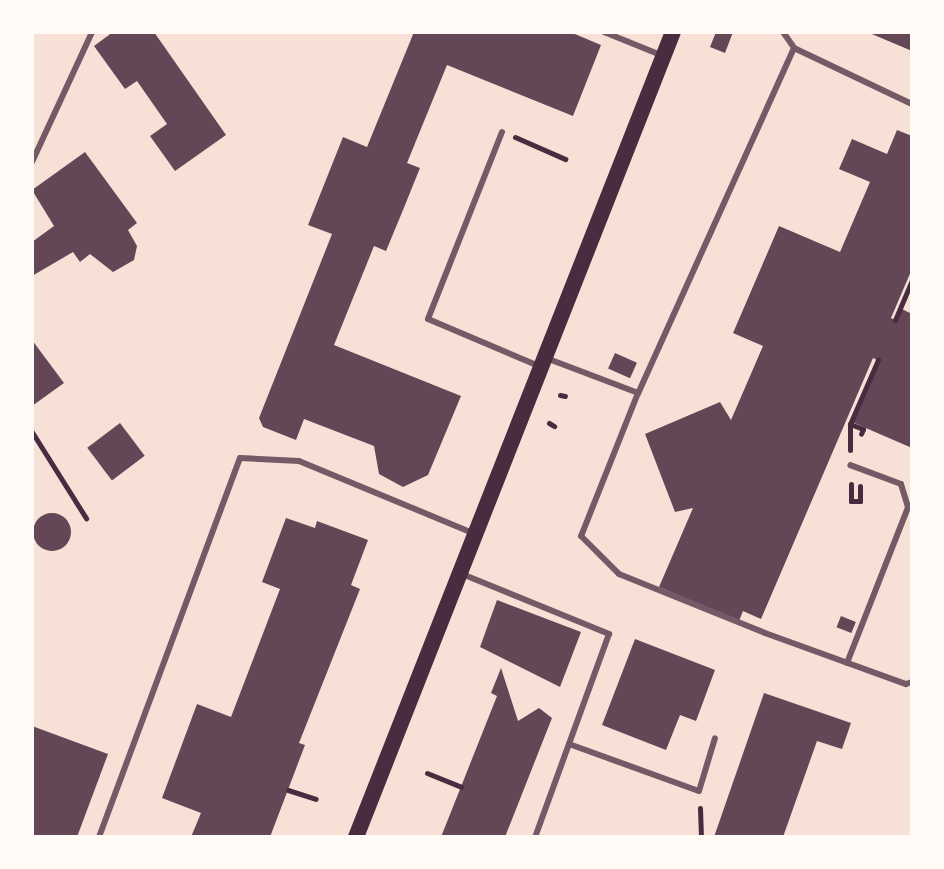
<!DOCTYPE html>
<html>
<head>
<meta charset="utf-8">
<style>
	body { margin:0 }
	#map { position:relative; width:944px; height:869px; overflow:hidden; background:#f7e1d7; font-family:Mulish,sans-serif }
	div>[style] { position:absolute }
	[style*='--x'] { left:calc(var(--x)*1px); top:calc(var(--y)*1px); width:calc(var(--w)*1px); rotate:calc(var(--a)*1deg) }
	.building>* { inset:0; background:#644757; transform-origin:0 0 }
	.round { border-radius:50% }
	.path>* { height:5px; margin:-2.5px; padding:0 2.5px; transform-origin:2.5px; border-radius:2.5px; background:#4a2c40 }
	.service>* { height:6px; margin:-3px; padding:0 3px; transform-origin:3px; border-radius:3px; background:#755966 }
	.secondary>* { height:16px; margin:-8px; padding:0 8px; transform-origin:8px; border-radius:8px; background:#4a2c40 }
	span { translate:-50% -50%; white-space:nowrap; text-align:center; line-height:1.15; -webkit-text-stroke:6px #fffaf5; paint-order:stroke }
	.frame { position:absolute; inset:0; border:34px solid #fffaf5; pointer-events:none }
</style>
</head>
<body>
<div id="map">
	<div class="building">
		<i style="clip-path:polygon(113px 32px,154px 32px,226px 135px,175px 171px,150px 136px,167px 124px,137px 81px,125px 89px,94px 46px)"></i>
		<i style="clip-path:polygon(414px 32px,570px 32px,601px 45px,573px 116px,447px 65px,407px 163px,420px 168px,403px 210px,386px 251px,374px 246px,334px 345px,461px 396px,428px 475px,403px 487px,379px 474px,374px 446px,304px 419px,296px 440px,263px 427px,259px 418px,332px 234px,308px 225px,343px 137px,367px 147px)"></i>
		<i style="clip-path:polygon(716px 32px,733px 32px,725px 53px,710px 47px)"></i>
		<i style="clip-path:polygon(867px 32px,912px 32px,912px 51px)"></i>
		<i style="clip-path:polygon(897px 130px,912px 136px,912px 269px,891px 318px,897px 321px,902px 309px,912px 314px,912px 448px,852px 422px,879px 361px,873px 358px,761px 619px,743px 611px,739px 621px,659px 587px,693px 508px,675px 512px,645px 434px,720px 402px,731px 420px,763px 346px,733px 333px,779px 226px,840px 252px,870px 182px,839px 169px,852px 139px,887px 154px)"></i>
		<i style="clip-path:polygon(85px 152px,137px 223px,128px 230px,137px 246px,134px 260px,113px 272px,90px 254px,80px 262px,73px 252px,32px 276px,32px 242px,54px 226px,32px 190px)"></i>
		<i style="clip-path:polygon(32px 340px,64px 383px,32px 406px)"></i>
		<i style="left:615px;top:353px;width:24px;height:17px;rotate:24deg"></i>
		<i style="left:120px;top:423px;width:41px;height:41px;rotate:53deg"></i>
		<i class="round" style="left:33px;top:513px;width:38px;height:38px"></i>
		<i style="clip-path:polygon(286px 518px,315px 528px,317px 521px,368px 540px,351px 585px,360px 589px,299px 743px,305px 745px,270px 837px,191px 837px,201px 813px,162px 798px,197px 704px,231px 717px,280px 589px,262px 582px)"></i>
		<i style="clip-path:polygon(497px 600px,581px 632px,560px 687px,480px 647px)"></i>
		<i style="left:841px;top:616px;width:16px;height:12px;rotate:22deg"></i>
		<i style="clip-path:polygon(635px 639px,715px 670px,696px 721px,680px 715px,666px 750px,602px 725px)"></i>
		<i style="clip-path:polygon(501px 668px,518px 721px,539px 708px,552px 718px,505px 837px,441px 837px,497px 696px,491px 693px)"></i>
		<i style="clip-path:polygon(764px 693px,851px 723px,842px 749px,817px 741px,783px 837px,714px 837px)"></i>
		<i style="clip-path:polygon(32px 726px,108px 754px,77px 837px,32px 837px)"></i>
	</div>
	<div class="path">
		<i style="--x:515;--y:137;--w:55;--a:23.7"></i>
		<i style="--x:895;--y:320;--w:43;--a:-67"></i>
		<i style="--x:560;--y:395;--w:5;--a:11"></i>
		<i style="--x:549;--y:423;--w:6;--a:31"></i>
		<i style="--x:850;--y:424;--w:14;--a:21"></i>
		<i style="--x:863;--y:429;--w:5;--a:112"></i>
		<i style="--x:32;--y:432;--w:102;--a:57.9"></i>
		<i style="--x:850;--y:450;--w:26;--a:-90"></i>
		<i style="--x:850;--y:424;--w:70;--a:-66.4"></i>
		<i style="--x:851;--y:484;--w:17;--a:90"></i>
		<i style="--x:851;--y:501;--w:9;--a:0"></i>
		<i style="--x:860;--y:501;--w:15;--a:-90"></i>
		<i style="--x:427;--y:773;--w:37;--a:22"></i>
		<i style="--x:288;--y:790;--w:29;--a:18"></i>
		<i style="--x:700;--y:808;--w:29;--a:88"></i>
	</div>
	<div class="service">
		<i style="--x:604;--y:32;--w:64;--a:22.1"></i>
		<i style="--x:783;--y:32;--w:19;--a:55"></i>
		<i style="--x:794;--y:48;--w:131;--a:25.4"></i>
		<i style="--x:794;--y:48;--w:379;--a:114.3"></i>
		<i style="--x:638;--y:393;--w:154;--a:111.7"></i>
		<i style="--x:581;--y:536;--w:54;--a:45"></i>
		<i style="--x:619;--y:574;--w:157;--a:22"></i>
		<i style="--x:765;--y:633;--w:150;--a:19.9"></i>
		<i style="--x:906;--y:684;--w:6;--a:-18"></i>
		<i style="--x:502;--y:132;--w:201;--a:111.6"></i>
		<i style="--x:428;--y:319;--w:123;--a:23"></i>
		<i style="--x:32;--y:162;--w:143;--a:-65.2"></i>
		<i style="--x:546;--y:358;--w:98;--a:20.8"></i>
		<i style="--x:462;--y:574;--w:159;--a:22.2"></i>
		<i style="--x:609;--y:634;--w:216;--a:110"></i>
		<i style="--x:847;--y:663;--w:168;--a:-68.6"></i>
		<i style="--x:908;--y:507;--w:24;--a:-107"></i>
		<i style="--x:901;--y:484;--w:54;--a:-159.6"></i>
		<i style="--x:569;--y:744;--w:138;--a:19.9"></i>
		<i style="--x:699;--y:791;--w:55;--a:-73.2"></i>
		<i style="--x:99;--y:837;--w:404;--a:-69.6"></i>
		<i style="--x:240;--y:458;--w:59;--a:2.9"></i>
		<i style="--x:299;--y:461;--w:188;--a:22.5"></i>
	</div>
	<div class="secondary">
		<i style="--x:356;--y:837;--w:865;--a:-68.51"></i>
	</div>
	<div class="frame"></div>
</div>
</body>
</html>
